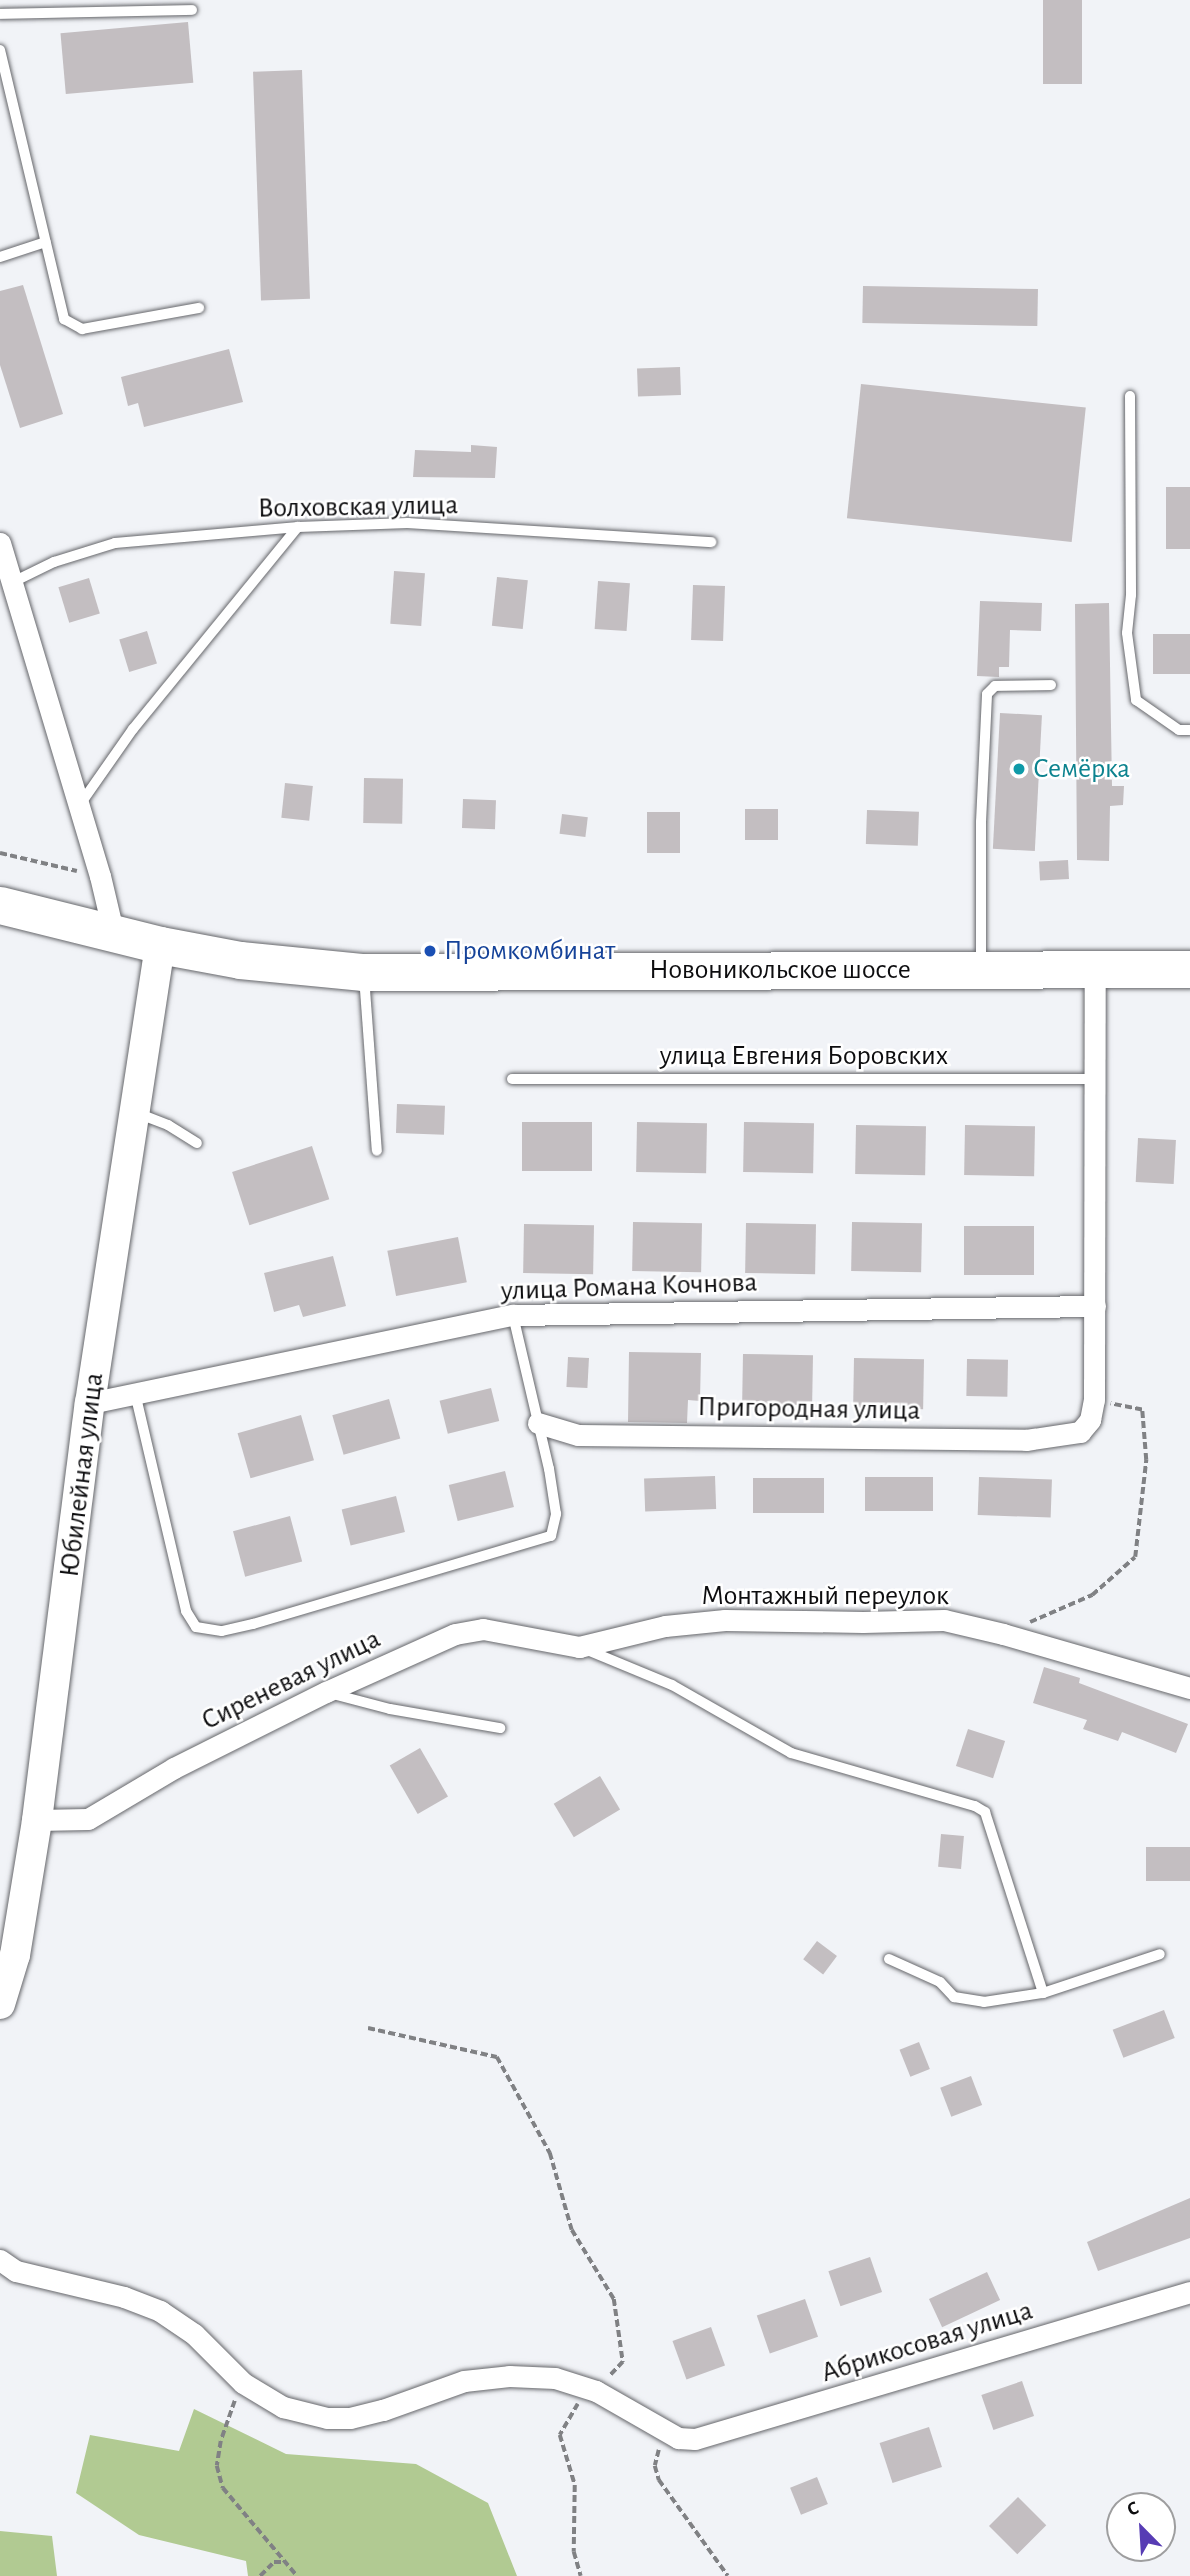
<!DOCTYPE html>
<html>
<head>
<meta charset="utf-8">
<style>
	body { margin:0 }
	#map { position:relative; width:1190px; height:2576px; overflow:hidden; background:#f1f3f7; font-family:"Alegreya Sans",sans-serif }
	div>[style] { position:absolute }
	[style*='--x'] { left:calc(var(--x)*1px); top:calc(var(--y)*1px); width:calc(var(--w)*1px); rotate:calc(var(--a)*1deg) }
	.forest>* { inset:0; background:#b1ca92 }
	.building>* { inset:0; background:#c3bec1; transform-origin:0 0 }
	.path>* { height:3.5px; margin-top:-1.75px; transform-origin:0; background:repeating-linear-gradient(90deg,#808184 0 7px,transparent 0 10.5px) }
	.roads { filter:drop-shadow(0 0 2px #66676b) drop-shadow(0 0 2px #66676b) }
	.lane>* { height:10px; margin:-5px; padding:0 5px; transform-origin:5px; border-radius:5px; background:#fff }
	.street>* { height:21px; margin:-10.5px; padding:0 10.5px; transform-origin:10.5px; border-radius:10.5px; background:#fff }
	.secondary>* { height:30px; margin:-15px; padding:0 15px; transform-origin:15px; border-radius:15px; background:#fff }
	.highway>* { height:37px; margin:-18.5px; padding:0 18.5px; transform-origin:18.5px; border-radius:18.5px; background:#fff }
	.dots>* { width:19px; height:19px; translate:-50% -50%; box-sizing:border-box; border:4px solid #fff; border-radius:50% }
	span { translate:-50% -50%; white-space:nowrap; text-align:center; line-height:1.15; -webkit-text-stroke:5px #fff; paint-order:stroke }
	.street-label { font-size:28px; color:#0d0d0f }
	.culture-label { font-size:28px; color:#0d838f }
	.left { translate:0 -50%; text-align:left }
	.transit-label { font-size:28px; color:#164399 }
	.north { position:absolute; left:1106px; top:2492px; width:70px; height:70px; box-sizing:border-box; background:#fff; border:2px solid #9e9e9f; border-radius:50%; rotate:336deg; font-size:19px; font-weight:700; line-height:28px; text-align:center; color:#0d0d0f }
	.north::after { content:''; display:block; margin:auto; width:24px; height:32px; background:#573cb4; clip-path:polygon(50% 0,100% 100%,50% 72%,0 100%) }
</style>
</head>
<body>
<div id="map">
	<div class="forest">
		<i style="clip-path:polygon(194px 2409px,286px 2454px,416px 2464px,488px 2503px,517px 2576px,248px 2576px,246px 2561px,139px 2535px,76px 2493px,90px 2435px,179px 2451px)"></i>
		<i style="clip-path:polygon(0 2531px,52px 2536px,57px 2576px,0 2576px)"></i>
	</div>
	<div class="building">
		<i style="left:1043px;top:0;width:39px;height:84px"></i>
		<i style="left:188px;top:22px;width:61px;height:128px;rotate:85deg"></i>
		<i style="left:302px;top:70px;width:229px;height:49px;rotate:88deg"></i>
		<i style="clip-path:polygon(23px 285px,63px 414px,20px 428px,0 365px,0 291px)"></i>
		<i style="left:863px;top:286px;width:175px;height:37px;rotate:1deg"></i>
		<i style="clip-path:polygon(229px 349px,243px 402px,144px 427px,138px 403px,128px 406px,121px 377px)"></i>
		<i style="left:680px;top:367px;width:28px;height:43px;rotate:88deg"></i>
		<i style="left:861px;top:384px;width:226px;height:135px;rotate:6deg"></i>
		<i style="clip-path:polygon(471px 445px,497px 447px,495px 478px,413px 477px,415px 450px,471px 452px)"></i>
		<i style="left:1166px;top:487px;width:24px;height:62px"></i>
		<i style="left:394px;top:571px;width:31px;height:53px;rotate:4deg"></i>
		<i style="left:497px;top:577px;width:31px;height:49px;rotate:6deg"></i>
		<i style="left:89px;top:578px;width:37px;height:32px;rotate:73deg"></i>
		<i style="left:598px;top:581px;width:32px;height:48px;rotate:4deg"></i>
		<i style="left:693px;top:585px;width:32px;height:55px;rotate:2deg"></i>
		<i style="clip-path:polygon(980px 601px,1042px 603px,1041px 631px,1010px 630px,1009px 667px,999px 667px,999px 677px,977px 676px)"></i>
		<i style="clip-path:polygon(1109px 603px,1112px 786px,1124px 786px,1123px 805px,1110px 806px,1109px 861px,1077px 860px,1075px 604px)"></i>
		<i style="left:147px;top:631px;width:34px;height:29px;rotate:73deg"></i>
		<i style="left:1153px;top:634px;width:37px;height:40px"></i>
		<i style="left:1000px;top:713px;width:42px;height:136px;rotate:3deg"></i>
		<i style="left:364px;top:778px;width:39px;height:45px;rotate:1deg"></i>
		<i style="left:285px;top:783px;width:28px;height:35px;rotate:6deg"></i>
		<i style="left:463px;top:799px;width:33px;height:29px;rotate:2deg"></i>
		<i style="left:745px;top:809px;width:33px;height:31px"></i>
		<i style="left:867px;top:810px;width:52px;height:34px;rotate:2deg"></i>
		<i style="left:647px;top:812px;width:33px;height:41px"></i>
		<i style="left:562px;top:814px;width:26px;height:20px;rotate:7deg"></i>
		<i style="left:1068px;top:860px;width:19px;height:29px;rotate:87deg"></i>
		<i style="left:397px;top:1104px;width:48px;height:29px;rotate:2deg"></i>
		<i style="left:522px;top:1122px;width:70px;height:49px"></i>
		<i style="left:637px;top:1122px;width:70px;height:50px;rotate:1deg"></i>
		<i style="left:744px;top:1122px;width:70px;height:50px;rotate:1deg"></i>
		<i style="left:856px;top:1125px;width:70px;height:49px;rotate:1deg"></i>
		<i style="left:965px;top:1125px;width:70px;height:50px;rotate:1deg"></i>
		<i style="left:1138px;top:1138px;width:38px;height:44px;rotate:3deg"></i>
		<i style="left:312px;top:1146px;width:56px;height:84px;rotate:72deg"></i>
		<i style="left:633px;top:1222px;width:69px;height:49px;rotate:1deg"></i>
		<i style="left:852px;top:1222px;width:70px;height:49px;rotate:1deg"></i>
		<i style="left:746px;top:1223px;width:70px;height:50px;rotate:1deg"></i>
		<i style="left:524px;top:1224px;width:70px;height:49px;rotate:1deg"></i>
		<i style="left:964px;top:1226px;width:70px;height:49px"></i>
		<i style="left:458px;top:1237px;width:46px;height:72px;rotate:79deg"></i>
		<i style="clip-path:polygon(333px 1256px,346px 1306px,303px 1317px,299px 1305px,274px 1312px,264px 1273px)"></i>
		<i style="clip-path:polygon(629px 1352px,701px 1353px,700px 1401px,688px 1400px,687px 1423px,628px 1422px)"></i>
		<i style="left:743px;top:1354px;width:70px;height:50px;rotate:1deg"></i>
		<i style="left:568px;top:1357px;width:21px;height:30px;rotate:3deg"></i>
		<i style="left:854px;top:1358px;width:70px;height:50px;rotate:1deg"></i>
		<i style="left:967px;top:1359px;width:41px;height:37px;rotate:1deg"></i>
		<i style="left:491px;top:1388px;width:34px;height:53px;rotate:76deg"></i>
		<i style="left:389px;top:1399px;width:41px;height:59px;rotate:74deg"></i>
		<i style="left:301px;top:1415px;width:47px;height:66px;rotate:74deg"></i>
		<i style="left:505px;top:1471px;width:37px;height:58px;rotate:76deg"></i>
		<i style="left:715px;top:1476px;width:33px;height:71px;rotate:88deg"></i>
		<i style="left:865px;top:1477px;width:68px;height:34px"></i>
		<i style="left:979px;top:1477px;width:73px;height:38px;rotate:2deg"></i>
		<i style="left:824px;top:1478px;width:35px;height:71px;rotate:90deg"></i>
		<i style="left:396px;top:1496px;width:37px;height:56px;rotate:76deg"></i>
		<i style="left:290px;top:1516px;width:47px;height:59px;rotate:75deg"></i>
		<i style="clip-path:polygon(1044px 1667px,1080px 1678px,1079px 1683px,1188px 1724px,1176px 1753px,1122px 1732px,1118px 1741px,1083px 1729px,1087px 1720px,1033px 1703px)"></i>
		<i style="left:968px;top:1729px;width:39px;height:39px;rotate:18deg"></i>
		<i style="left:420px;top:1748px;width:56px;height:35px;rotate:60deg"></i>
		<i style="left:600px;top:1776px;width:39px;height:54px;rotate:59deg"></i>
		<i style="left:941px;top:1834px;width:23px;height:33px;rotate:5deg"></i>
		<i style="left:1146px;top:1847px;width:44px;height:34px"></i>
		<i style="left:817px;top:1941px;width:25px;height:23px;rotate:37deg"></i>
		<i style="left:1164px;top:2010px;width:30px;height:55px;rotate:69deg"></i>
		<i style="left:919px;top:2042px;width:29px;height:21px;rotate:68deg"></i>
		<i style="left:971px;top:2076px;width:31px;height:33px;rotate:69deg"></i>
		<i style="clip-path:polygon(1190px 2198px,1190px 2238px,1098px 2271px,1087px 2242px)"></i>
		<i style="left:870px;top:2257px;width:37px;height:44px;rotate:71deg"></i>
		<i style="left:987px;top:2272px;width:31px;height:64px;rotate:65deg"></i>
		<i style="left:805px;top:2299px;width:40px;height:51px;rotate:71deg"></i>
		<i style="left:711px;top:2327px;width:41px;height:41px;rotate:70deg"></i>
		<i style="left:1022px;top:2381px;width:37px;height:43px;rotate:71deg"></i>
		<i style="left:929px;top:2427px;width:42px;height:52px;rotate:72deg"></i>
		<i style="left:817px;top:2477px;width:29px;height:29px;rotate:68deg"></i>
		<i style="left:1018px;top:2497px;width:40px;height:41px;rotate:45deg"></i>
	</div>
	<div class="path">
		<i style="--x:0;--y:853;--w:79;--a:13.2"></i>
		<i style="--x:1030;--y:1622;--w:68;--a:-23.5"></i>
		<i style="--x:1092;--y:1595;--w:57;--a:-41.5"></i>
		<i style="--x:1135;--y:1557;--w:98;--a:-83.5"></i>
		<i style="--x:1146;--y:1460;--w:50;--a:-94.6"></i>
		<i style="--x:1142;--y:1410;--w:32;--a:-169"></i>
		<i style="--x:368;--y:2028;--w:132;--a:12.7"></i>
		<i style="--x:497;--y:2057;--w:110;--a:61.1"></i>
		<i style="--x:550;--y:2153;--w:80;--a:74.1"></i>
		<i style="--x:572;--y:2230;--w:81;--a:58.7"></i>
		<i style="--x:614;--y:2299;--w:64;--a:81.9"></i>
		<i style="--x:623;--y:2362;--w:19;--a:133"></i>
		<i style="--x:235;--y:2401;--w:42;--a:109.3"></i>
		<i style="--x:221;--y:2441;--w:25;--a:99"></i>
		<i style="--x:217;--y:2466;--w:23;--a:75"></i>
		<i style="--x:223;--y:2488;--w:115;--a:49.9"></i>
		<i style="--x:578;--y:2404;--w:36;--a:120"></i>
		<i style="--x:560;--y:2435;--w:52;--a:73.3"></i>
		<i style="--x:575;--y:2485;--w:67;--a:90.9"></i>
		<i style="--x:574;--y:2552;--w:25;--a:74"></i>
		<i style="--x:659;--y:2450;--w:16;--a:104"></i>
		<i style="--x:655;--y:2466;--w:15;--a:74"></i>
		<i style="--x:659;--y:2480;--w:118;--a:54.3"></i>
		<i style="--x:260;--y:2576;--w:20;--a:-45"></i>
		<i style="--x:274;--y:2562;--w:12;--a:0"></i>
	</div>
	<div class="roads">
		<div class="lane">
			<i style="--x:0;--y:14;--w:192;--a:-1.2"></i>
			<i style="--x:0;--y:50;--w:277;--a:76.6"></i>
			<i style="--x:64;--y:319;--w:21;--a:29"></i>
			<i style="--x:82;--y:329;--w:119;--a:-10.2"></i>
			<i style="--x:0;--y:257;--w:48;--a:-18.1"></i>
			<i style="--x:1130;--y:396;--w:199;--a:89.7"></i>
			<i style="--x:1131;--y:595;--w:38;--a:96"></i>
			<i style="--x:1127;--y:633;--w:68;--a:82.3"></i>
			<i style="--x:1136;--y:700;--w:52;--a:34.9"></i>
			<i style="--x:1179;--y:730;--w:11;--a:0"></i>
			<i style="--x:13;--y:582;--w:46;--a:-26"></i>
			<i style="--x:54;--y:562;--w:64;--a:-17.3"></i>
			<i style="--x:115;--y:543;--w:184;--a:-5"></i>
			<i style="--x:298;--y:527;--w:110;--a:-2.1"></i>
			<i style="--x:408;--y:523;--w:304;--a:3.6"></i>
			<i style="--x:79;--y:806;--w:94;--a:-55"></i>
			<i style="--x:133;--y:729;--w:261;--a:-50.8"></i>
			<i style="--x:981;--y:966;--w:144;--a:-90"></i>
			<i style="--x:981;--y:822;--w:128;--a:-87.3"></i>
			<i style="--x:987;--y:694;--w:11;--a:-45"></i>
			<i style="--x:995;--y:686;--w:56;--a:-1"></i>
			<i style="--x:364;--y:976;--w:175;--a:85.8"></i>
			<i style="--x:512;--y:1079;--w:584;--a:0"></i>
			<i style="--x:137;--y:1113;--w:33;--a:21"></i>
			<i style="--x:168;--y:1125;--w:34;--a:32"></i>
			<i style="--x:135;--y:1393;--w:224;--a:76.8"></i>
			<i style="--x:186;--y:1611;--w:19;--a:58"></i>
			<i style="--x:196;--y:1627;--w:26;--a:9"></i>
			<i style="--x:222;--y:1631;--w:32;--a:-13"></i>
			<i style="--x:253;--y:1624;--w:311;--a:-16.5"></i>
			<i style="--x:551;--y:1536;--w:23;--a:-77"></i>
			<i style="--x:556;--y:1514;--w:46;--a:-98.8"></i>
			<i style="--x:549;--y:1469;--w:158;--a:-103.2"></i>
			<i style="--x:585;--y:1649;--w:94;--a:22.5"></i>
			<i style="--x:672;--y:1685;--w:137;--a:29.7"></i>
			<i style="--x:791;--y:1753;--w:191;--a:16.1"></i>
			<i style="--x:975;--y:1806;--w:12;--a:31"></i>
			<i style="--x:985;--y:1812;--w:190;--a:72.2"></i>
			<i style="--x:329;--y:1693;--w:63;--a:14.7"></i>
			<i style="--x:390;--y:1709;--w:112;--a:9.8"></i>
			<i style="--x:889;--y:1959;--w:56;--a:24.3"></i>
			<i style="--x:940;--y:1982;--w:21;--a:47"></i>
			<i style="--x:954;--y:1997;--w:30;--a:9"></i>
			<i style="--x:984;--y:2002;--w:60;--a:-8.7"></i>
			<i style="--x:1043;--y:1993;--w:123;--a:-18.4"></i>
		</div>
		<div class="street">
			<i style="--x:0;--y:543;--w:348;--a:73.3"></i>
			<i style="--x:100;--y:876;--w:61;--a:76.7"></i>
			<i style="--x:90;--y:1403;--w:432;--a:-11.8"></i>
			<i style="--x:513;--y:1315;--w:582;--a:-0.89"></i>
			<i style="--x:538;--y:1423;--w:42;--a:16.7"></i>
			<i style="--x:578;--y:1435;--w:448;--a:0.6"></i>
			<i style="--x:1026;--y:1440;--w:55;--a:-8.4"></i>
			<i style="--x:1080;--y:1432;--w:16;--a:-50"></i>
			<i style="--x:1090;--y:1420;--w:20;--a:-79"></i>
			<i style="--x:1094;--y:1400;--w:431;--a:-89.9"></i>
			<i style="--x:37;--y:1820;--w:51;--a:-1.1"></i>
			<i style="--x:88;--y:1819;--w:100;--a:-30.7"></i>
			<i style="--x:174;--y:1768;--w:170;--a:-26.6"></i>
			<i style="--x:326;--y:1692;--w:141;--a:-24.2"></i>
			<i style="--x:455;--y:1634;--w:28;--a:-10"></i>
			<i style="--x:483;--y:1629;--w:98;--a:10.6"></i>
			<i style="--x:579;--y:1647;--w:89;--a:-13.7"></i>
			<i style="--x:665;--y:1626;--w:60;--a:-5.7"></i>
			<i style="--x:725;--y:1620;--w:138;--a:0.8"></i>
			<i style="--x:863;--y:1622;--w:81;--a:-1.4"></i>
			<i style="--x:944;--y:1620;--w:61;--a:13.3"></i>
			<i style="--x:1003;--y:1634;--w:195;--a:16.1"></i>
			<i style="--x:0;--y:2260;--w:19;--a:35"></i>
			<i style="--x:16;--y:2271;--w:111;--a:13.5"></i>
			<i style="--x:124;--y:2297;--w:39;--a:21"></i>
			<i style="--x:160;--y:2311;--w:41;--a:34.1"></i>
			<i style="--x:194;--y:2334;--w:69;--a:45"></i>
			<i style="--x:243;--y:2383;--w:47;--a:31"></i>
			<i style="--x:283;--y:2407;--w:45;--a:14"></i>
			<i style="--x:327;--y:2418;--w:23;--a:0"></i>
			<i style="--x:350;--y:2418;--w:34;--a:-14"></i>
			<i style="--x:383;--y:2410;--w:86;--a:-19.7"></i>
			<i style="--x:464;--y:2381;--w:45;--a:-6.3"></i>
			<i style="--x:509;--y:2376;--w:46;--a:2.5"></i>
			<i style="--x:555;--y:2378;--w:43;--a:17.6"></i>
			<i style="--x:596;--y:2391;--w:95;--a:29.8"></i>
			<i style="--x:678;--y:2438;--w:17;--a:3"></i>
			<i style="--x:695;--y:2439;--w:516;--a:-16.54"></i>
		</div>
		<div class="secondary">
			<i style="--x:0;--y:2004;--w:51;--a:-73"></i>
			<i style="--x:15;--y:1955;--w:137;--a:-80.7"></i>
			<i style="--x:37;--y:1820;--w:420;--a:-82.8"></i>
			<i style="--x:90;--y:1403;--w:463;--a:-81.3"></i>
		</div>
		<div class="highway">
			<i style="--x:0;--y:905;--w:165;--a:14"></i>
			<i style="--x:160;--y:945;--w:81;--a:10.6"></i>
			<i style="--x:240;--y:960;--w:124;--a:5.6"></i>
			<i style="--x:363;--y:972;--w:827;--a:-0.21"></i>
		</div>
	</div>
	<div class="dots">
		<i style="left:1019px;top:769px;background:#0f9aa8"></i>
		<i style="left:430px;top:951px;background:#1a4fb4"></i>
	</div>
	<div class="street-label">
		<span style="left:358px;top:507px;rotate:-1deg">Волховская улица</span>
		<span style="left:780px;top:970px">Новоникольское шоссе</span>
		<span style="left:804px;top:1056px">улица Евгения Боровских</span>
		<span style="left:629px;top:1287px;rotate:-2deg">улица Романа Кочнова</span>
		<span style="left:809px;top:1409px;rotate:1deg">Пригородная улица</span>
		<span style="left:82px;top:1475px;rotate:-83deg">Юбилейная улица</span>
		<span style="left:825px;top:1596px">Монтажный переулок</span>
		<span style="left:291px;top:1680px;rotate:-26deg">Сиреневая улица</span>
		<span style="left:927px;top:2342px;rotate:-17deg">Абрикосовая улица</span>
	</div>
	<div class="culture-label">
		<span class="left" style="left:1033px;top:769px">Семёрка</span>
	</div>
	<div class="transit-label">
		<span class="left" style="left:444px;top:951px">Промкомбинат</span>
	</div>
	<div class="north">С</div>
</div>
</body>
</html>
